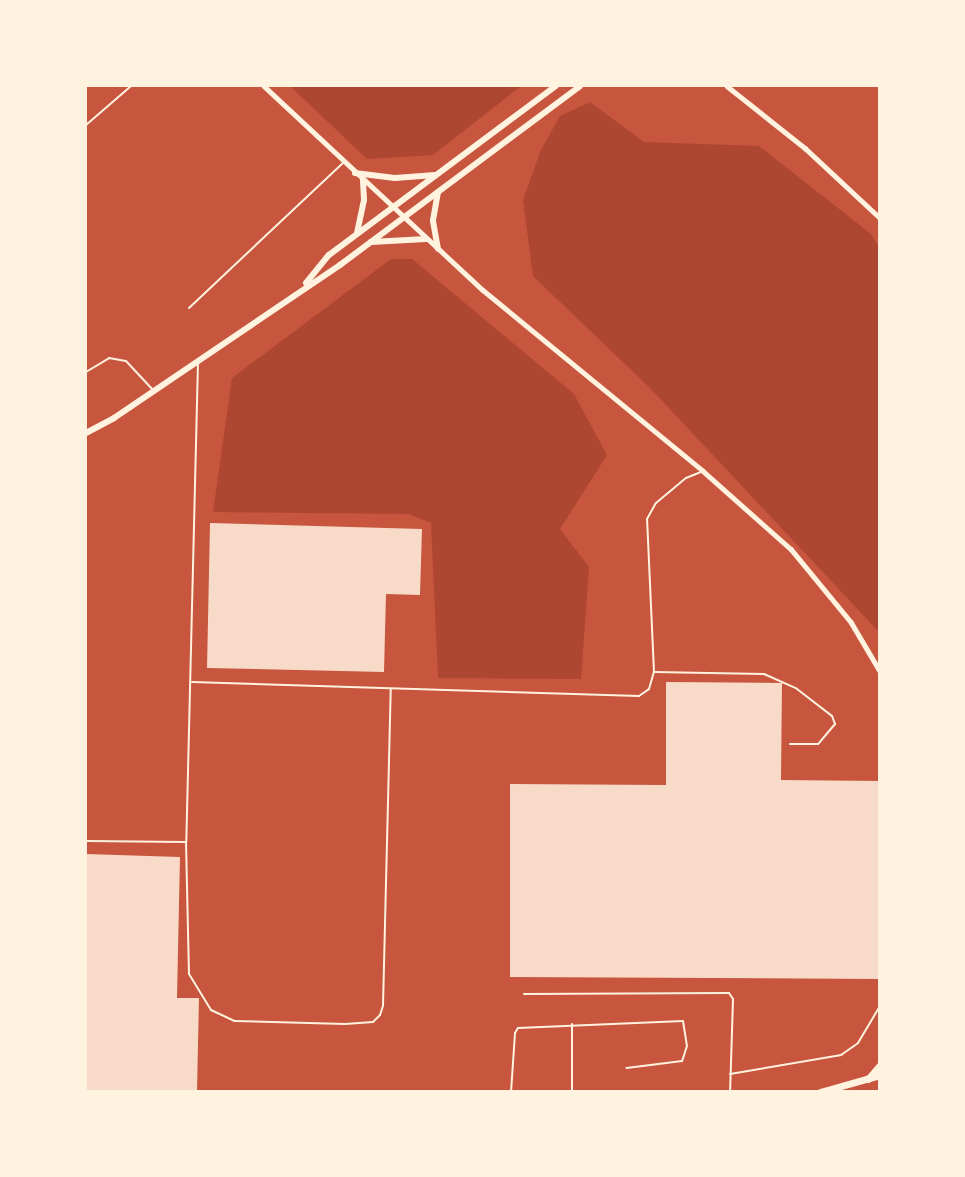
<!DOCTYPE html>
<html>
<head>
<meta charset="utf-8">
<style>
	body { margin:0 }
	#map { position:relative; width:965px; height:1177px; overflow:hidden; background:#c8553d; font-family:Raleway,sans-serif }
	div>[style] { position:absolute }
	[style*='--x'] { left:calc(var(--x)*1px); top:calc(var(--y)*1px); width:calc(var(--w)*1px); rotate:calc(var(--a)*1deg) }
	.green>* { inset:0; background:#ae4732 }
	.building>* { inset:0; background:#f7dbc8 }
	.service>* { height:2px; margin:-1px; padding:0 1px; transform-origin:1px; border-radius:1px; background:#fff3e0 }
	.minor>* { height:4.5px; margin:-2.25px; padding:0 2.25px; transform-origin:2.25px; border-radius:2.25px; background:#fff3e0 }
	.tertiary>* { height:6px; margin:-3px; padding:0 3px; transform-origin:3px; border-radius:3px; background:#fff3e0 }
	.secondary>* { height:7px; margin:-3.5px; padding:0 3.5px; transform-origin:3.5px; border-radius:3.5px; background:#fff3e0 }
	span { translate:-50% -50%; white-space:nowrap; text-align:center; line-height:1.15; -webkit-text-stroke:6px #fff3e0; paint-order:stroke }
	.frame { position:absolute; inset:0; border:87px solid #fff3e0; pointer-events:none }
</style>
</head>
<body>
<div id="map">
	<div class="green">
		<i style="clip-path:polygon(290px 86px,521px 86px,433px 155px,367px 159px)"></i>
		<i style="clip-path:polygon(590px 102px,644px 142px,759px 146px,871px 234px,879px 247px,879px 632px,651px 389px,533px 276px,523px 200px,540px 152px,560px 116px)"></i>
		<i style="clip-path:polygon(391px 259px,412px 259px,574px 394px,607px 455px,560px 529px,589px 567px,581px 679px,438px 678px,431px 523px,409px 514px,213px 512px,232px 378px)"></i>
	</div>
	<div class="building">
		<i style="clip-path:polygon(210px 523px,422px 529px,420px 595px,386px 594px,384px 672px,207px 668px)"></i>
		<i style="clip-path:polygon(666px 682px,782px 683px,781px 780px,880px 781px,880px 979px,510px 977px,510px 784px,666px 785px)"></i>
		<i style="clip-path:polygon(86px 854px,180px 857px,177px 998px,199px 998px,197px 1092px,86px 1090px)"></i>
	</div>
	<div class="service">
		<i style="--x:86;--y:125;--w:60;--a:-40.9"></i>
		<i style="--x:189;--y:308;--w:213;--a:-43.3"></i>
		<i style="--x:198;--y:362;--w:480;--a:91.4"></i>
		<i style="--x:186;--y:842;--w:132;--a:88.7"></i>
		<i style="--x:189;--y:974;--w:42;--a:58.6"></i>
		<i style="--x:211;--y:1010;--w:26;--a:25"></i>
		<i style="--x:235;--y:1021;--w:110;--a:1.6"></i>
		<i style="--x:345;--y:1024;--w:28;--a:-4"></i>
		<i style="--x:373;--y:1022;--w:10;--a:-45"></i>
		<i style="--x:380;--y:1015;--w:9;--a:-72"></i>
		<i style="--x:383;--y:1006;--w:317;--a:-88.6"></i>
		<i style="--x:86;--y:372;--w:27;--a:-31"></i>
		<i style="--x:109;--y:358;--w:17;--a:10"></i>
		<i style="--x:126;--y:361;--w:40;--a:47"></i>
		<i style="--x:654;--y:672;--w:110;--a:1"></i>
		<i style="--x:764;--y:674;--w:36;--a:24"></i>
		<i style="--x:797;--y:689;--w:44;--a:37.6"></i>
		<i style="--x:832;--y:716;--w:9;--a:69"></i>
		<i style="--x:835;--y:724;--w:26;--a:130"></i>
		<i style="--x:818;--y:744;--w:28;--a:180"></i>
		<i style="--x:192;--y:682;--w:447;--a:1.8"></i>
		<i style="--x:639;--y:696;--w:12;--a:-35"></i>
		<i style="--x:649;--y:689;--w:18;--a:-74"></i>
		<i style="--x:654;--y:672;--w:153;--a:-92.6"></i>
		<i style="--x:647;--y:519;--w:18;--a:-61"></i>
		<i style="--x:656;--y:503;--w:39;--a:-40"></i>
		<i style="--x:686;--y:478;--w:18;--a:-22"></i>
		<i style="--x:86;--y:841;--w:100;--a:0.6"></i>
		<i style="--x:524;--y:994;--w:205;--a:-0.3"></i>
		<i style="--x:729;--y:993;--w:7;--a:56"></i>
		<i style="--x:733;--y:999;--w:93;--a:91.8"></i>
		<i style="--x:572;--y:1024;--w:68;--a:90"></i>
		<i style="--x:730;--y:1074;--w:113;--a:-9.7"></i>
		<i style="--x:841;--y:1055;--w:21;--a:-35"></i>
		<i style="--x:858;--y:1043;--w:43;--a:-59.3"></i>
		<i style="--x:511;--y:1092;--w:59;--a:-86.1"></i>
		<i style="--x:515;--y:1033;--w:6;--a:-59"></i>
		<i style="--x:518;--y:1028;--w:165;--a:-2.4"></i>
		<i style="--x:683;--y:1021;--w:25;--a:81"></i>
		<i style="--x:687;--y:1046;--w:16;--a:108"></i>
		<i style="--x:682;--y:1061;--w:56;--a:172.9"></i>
		<i style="--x:686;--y:1092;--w:5;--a:-11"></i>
	</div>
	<div class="minor">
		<i style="--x:264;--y:86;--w:299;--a:43"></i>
		<i style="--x:483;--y:290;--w:285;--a:39.4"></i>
		<i style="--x:703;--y:471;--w:118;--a:41.6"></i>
		<i style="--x:791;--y:549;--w:94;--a:50.6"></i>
		<i style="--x:851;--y:622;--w:57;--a:59.4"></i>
		<i style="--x:727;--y:86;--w:100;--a:38.5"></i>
		<i style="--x:805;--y:148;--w:103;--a:43"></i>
	</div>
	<div class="tertiary">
		<i style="--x:355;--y:173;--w:40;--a:7.1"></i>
		<i style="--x:395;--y:178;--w:40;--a:-4.3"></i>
		<i style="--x:438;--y:192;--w:29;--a:100"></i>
		<i style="--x:433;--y:221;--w:28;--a:80"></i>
		<i style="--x:357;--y:233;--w:34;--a:-78"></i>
		<i style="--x:364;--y:200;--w:20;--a:-93"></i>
		<i style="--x:371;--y:242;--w:55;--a:-3.1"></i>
		<i style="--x:306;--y:283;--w:36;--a:-51"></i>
		<i style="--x:329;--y:255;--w:283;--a:-36.7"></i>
		<i style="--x:86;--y:433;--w:32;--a:-28"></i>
		<i style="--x:114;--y:418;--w:273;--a:-34.1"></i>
		<i style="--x:340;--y:265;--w:299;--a:-36.7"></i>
	</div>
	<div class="secondary">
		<i style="--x:868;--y:1079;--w:18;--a:-49"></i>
		<i style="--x:820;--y:1092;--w:62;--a:-15.8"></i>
	</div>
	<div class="frame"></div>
</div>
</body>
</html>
